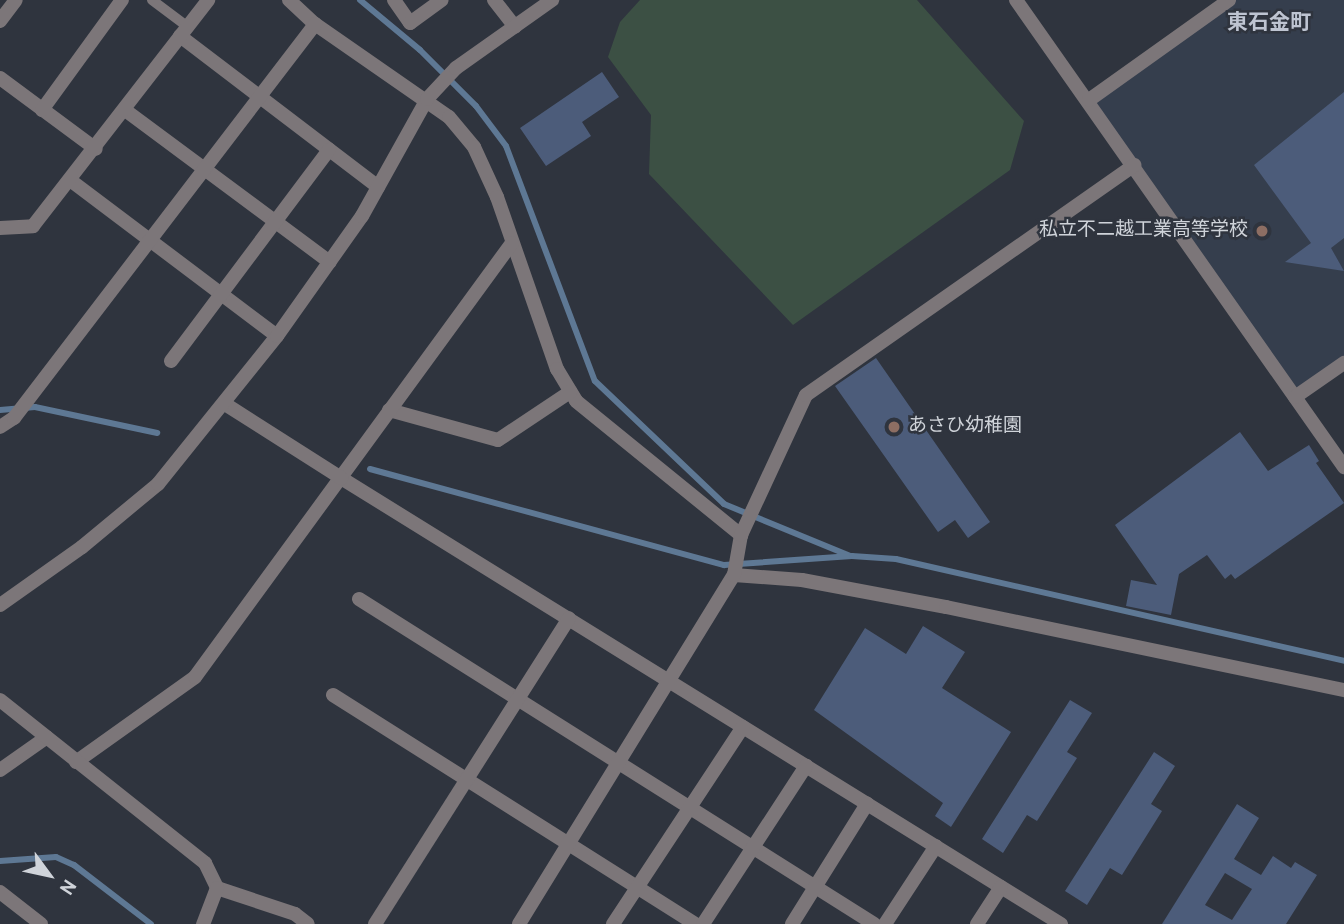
<!DOCTYPE html>
<html>
<head>
<meta charset="utf-8">
<style>
	body { margin:0 }
	#map { position:relative; width:1344px; height:924px; overflow:hidden; background:#2f343e; font-family:Overpass,"Noto Sans JP",sans-serif }
	div>[style] { position:absolute }
	[style*='--x'] { left:calc(var(--x)*1px); top:calc(var(--y)*1px); width:calc(var(--w)*1px); rotate:calc(var(--a)*1deg) }
	.built>* { inset:0; background:#353e4d }
	.green>* { inset:0; background:#3c5044 }
	.stream>* { height:6px; margin:-3px; padding:0 3px; transform-origin:3px; border-radius:3px; background:#5e7894 }
	.building>* { inset:0; background:#4c5c7a }
	.service>* { height:10px; margin:-5px; padding:0 5px; transform-origin:5px; border-radius:5px; background:#7c7679 }
	.minor>* { height:14px; margin:-7px; padding:0 7px; transform-origin:7px; border-radius:7px; background:#7c7679 }
	.tertiary>* { height:14px; margin:-7px; padding:0 7px; transform-origin:7px; border-radius:7px; background:#7c7679 }
	.dots>* { width:19px; height:19px; translate:-50% -50%; box-sizing:border-box; border:4px solid #2f343e; border-radius:50% }
	span { translate:-50% -50%; white-space:nowrap; text-align:center; line-height:1.15; -webkit-text-stroke:5px #2f343e; paint-order:stroke }
	.poi-label { font-size:19px; color:#cfd3d9 }
	.right { translate:-100% -50%; text-align:right }
	.left { translate:0 -50%; text-align:left }
	.neighbourhood-label { font-size:21px; color:#bec4d1; font-weight:700 }
	.north { position:absolute; left:14px; top:840px; width:70px; height:70px; -webkit-text-stroke:5px #2f343e; paint-order:stroke; rotate:123deg; font-size:19px; font-weight:700; line-height:28px; text-align:center; color:#cfd3d9 }
	.north::after { content:''; display:block; margin:auto; width:24px; height:32px; background:#cfd3d9; clip-path:polygon(50% 0,100% 100%,50% 72%,0 100%) }
</style>
</head>
<body>
<div id="map">
	<div class="built">
		<i style="clip-path:polygon(1229px 0,1344px 0,1344px 363px,1295px 397px,1089px 100px)"></i>
	</div>
	<div class="green">
		<i style="clip-path:polygon(640px 0,917px 0,1024px 121px,1010px 170px,793px 325px,649px 174px,651px 115px,608px 57px,620px 22px)"></i>
	</div>
	<div class="stream">
		<i style="--x:360;--y:0;--w:78;--a:39.8"></i>
		<i style="--x:420;--y:50;--w:79;--a:45"></i>
		<i style="--x:476;--y:106;--w:50;--a:53.1"></i>
		<i style="--x:506;--y:146;--w:251;--a:69.3"></i>
		<i style="--x:595;--y:381;--w:178;--a:43.6"></i>
		<i style="--x:724;--y:504;--w:136;--a:22.4"></i>
		<i style="--x:0;--y:410;--w:35;--a:-5"></i>
		<i style="--x:35;--y:407;--w:125;--a:12"></i>
		<i style="--x:370;--y:469;--w:367;--a:15.2"></i>
		<i style="--x:724;--y:565;--w:128;--a:-4"></i>
		<i style="--x:852;--y:556;--w:44;--a:3.9"></i>
		<i style="--x:896;--y:559;--w:459;--a:12.8"></i>
		<i style="--x:0;--y:861;--w:56;--a:-4.1"></i>
		<i style="--x:56;--y:857;--w:20;--a:24"></i>
		<i style="--x:74;--y:865;--w:97;--a:37.5"></i>
	</div>
	<div class="building">
		<i style="clip-path:polygon(602px 72px,619px 97px,582px 122px,591px 136px,546px 166px,520px 128px)"></i>
		<i style="clip-path:polygon(1344px 92px,1344px 238px,1331px 248px,1344px 271px,1285px 262px,1311px 243px,1254px 165px)"></i>
		<i style="clip-path:polygon(876px 358px,990px 522px,968px 538px,955px 520px,938px 532px,835px 386px)"></i>
		<i style="clip-path:polygon(1240px 432px,1268px 471px,1309px 445px,1319px 461px,1316px 463px,1344px 503px,1235px 579px,1231px 574px,1225px 579px,1207px 555px,1179px 574px,1171px 615px,1126px 606px,1131px 580px,1157px 585px,1115px 525px)"></i>
		<i style="clip-path:polygon(923px 626px,965px 652px,942px 688px,1011px 732px,951px 827px,935px 816px,943px 803px,814px 710px,865px 628px,906px 654px)"></i>
		<i style="clip-path:polygon(1070px 700px,1092px 713px,1067px 752px,1077px 758px,1037px 821px,1027px 815px,1003px 853px,982px 839px)"></i>
		<i style="clip-path:polygon(1154px 752px,1175px 766px,1151px 804px,1162px 811px,1122px 875px,1110px 868px,1087px 905px,1065px 891px)"></i>
		<i style="clip-path:polygon(evenodd,1237px 804px,1259px 818px,1234px 859px,1261px 875px,1273px 856px,1291px 868px,1295px 862px,1317px 875px,1286px 924px,1162px 924px,1237px 804px,1225px 873px,1252px 889px,1232px 920px,1205px 905px,1225px 873px)"></i>
	</div>
	<div class="service">
		<i style="--x:152;--y:0;--w:45;--a:36.9"></i>
	</div>
	<div class="minor">
		<i style="--x:289;--y:0;--w:35;--a:43"></i>
		<i style="--x:315;--y:24;--w:163;--a:34.8"></i>
		<i style="--x:449;--y:117;--w:39;--a:50"></i>
		<i style="--x:474;--y:147;--w:55;--a:65.3"></i>
		<i style="--x:497;--y:197;--w:182;--a:70.8"></i>
		<i style="--x:557;--y:369;--w:37;--a:59"></i>
		<i style="--x:576;--y:401;--w:213;--a:39.1"></i>
		<i style="--x:394;--y:0;--w:28;--a:55"></i>
		<i style="--x:410;--y:23;--w:39;--a:-36"></i>
		<i style="--x:494;--y:0;--w:34;--a:52"></i>
		<i style="--x:1016;--y:0;--w:571;--a:54.92"></i>
		<i style="--x:0;--y:21;--w:26;--a:-53"></i>
		<i style="--x:180;--y:36;--w:249;--a:37.3"></i>
		<i style="--x:0;--y:78;--w:119;--a:36.5"></i>
		<i style="--x:1089;--y:100;--w:172;--a:-35.5"></i>
		<i style="--x:42;--y:110;--w:136;--a:-54"></i>
		<i style="--x:125;--y:110;--w:255;--a:36.6"></i>
		<i style="--x:70;--y:180;--w:259;--a:37"></i>
		<i style="--x:0;--y:228;--w:33;--a:-3"></i>
		<i style="--x:33;--y:226;--w:286;--a:-52.2"></i>
		<i style="--x:171;--y:361;--w:264;--a:-53.2"></i>
		<i style="--x:1295;--y:397;--w:60;--a:-34.8"></i>
		<i style="--x:389;--y:410;--w:113;--a:15.4"></i>
		<i style="--x:498;--y:440;--w:87;--a:-33.7"></i>
		<i style="--x:0;--y:427;--w:17;--a:-33"></i>
		<i style="--x:14;--y:418;--w:496;--a:-52.6"></i>
		<i style="--x:341;--y:478;--w:847;--a:31.78"></i>
		<i style="--x:734;--y:575;--w:68;--a:4.2"></i>
		<i style="--x:802;--y:580;--w:147;--a:10.6"></i>
		<i style="--x:946;--y:607;--w:407;--a:11.8"></i>
		<i style="--x:359;--y:599;--w:609;--a:32.25"></i>
		<i style="--x:333;--y:695;--w:428;--a:32.3"></i>
		<i style="--x:76;--y:762;--w:146;--a:-35.5"></i>
		<i style="--x:195;--y:677;--w:537;--a:-53.86"></i>
		<i style="--x:0;--y:770;--w:57;--a:-35.1"></i>
		<i style="--x:217;--y:888;--w:82;--a:18.4"></i>
		<i style="--x:295;--y:914;--w:16;--a:38"></i>
		<i style="--x:0;--y:892;--w:52;--a:38"></i>
		<i style="--x:375;--y:924;--w:362;--a:-57.6"></i>
		<i style="--x:519;--y:924;--w:410;--a:-58.4"></i>
		<i style="--x:734;--y:575;--w:41;--a:-80.1"></i>
		<i style="--x:741;--y:535;--w:154;--a:-65.1"></i>
		<i style="--x:806;--y:395;--w:401;--a:-35"></i>
		<i style="--x:613;--y:924;--w:236;--a:-56.6"></i>
		<i style="--x:703;--y:924;--w:189;--a:-56.9"></i>
		<i style="--x:792;--y:924;--w:142;--a:-58"></i>
		<i style="--x:885;--y:924;--w:93;--a:-56.8"></i>
		<i style="--x:977;--y:924;--w:44;--a:-57"></i>
	</div>
	<div class="tertiary">
		<i style="--x:225;--y:404;--w:138;--a:32.5"></i>
		<i style="--x:0;--y:605;--w:100;--a:-35.3"></i>
		<i style="--x:82;--y:547;--w:99;--a:-39.7"></i>
		<i style="--x:158;--y:484;--w:190;--a:-51.2"></i>
		<i style="--x:277;--y:336;--w:147;--a:-54.7"></i>
		<i style="--x:362;--y:216;--w:134;--a:-60.9"></i>
		<i style="--x:427;--y:99;--w:42;--a:-46.9"></i>
		<i style="--x:456;--y:68;--w:118;--a:-35.3"></i>
		<i style="--x:0;--y:700;--w:262;--a:38.5"></i>
		<i style="--x:205;--y:863;--w:28;--a:64"></i>
		<i style="--x:217;--y:888;--w:39;--a:111"></i>
	</div>
	<div class="dots">
		<i style="left:1262px;top:231px;background:#8d6e63"></i>
		<i style="left:894px;top:427px;background:#8d6e63"></i>
	</div>
	<div class="poi-label">
		<span class="right" style="left:1248px;top:231px">私立不二越工業高等学校</span>
		<span class="left" style="left:908px;top:427px">あさひ幼稚園</span>
	</div>
	<div class="neighbourhood-label">
		<span style="left:1269px;top:24px">東石金町</span>
	</div>
	<div class="north">N</div>
</div>
</body>
</html>
